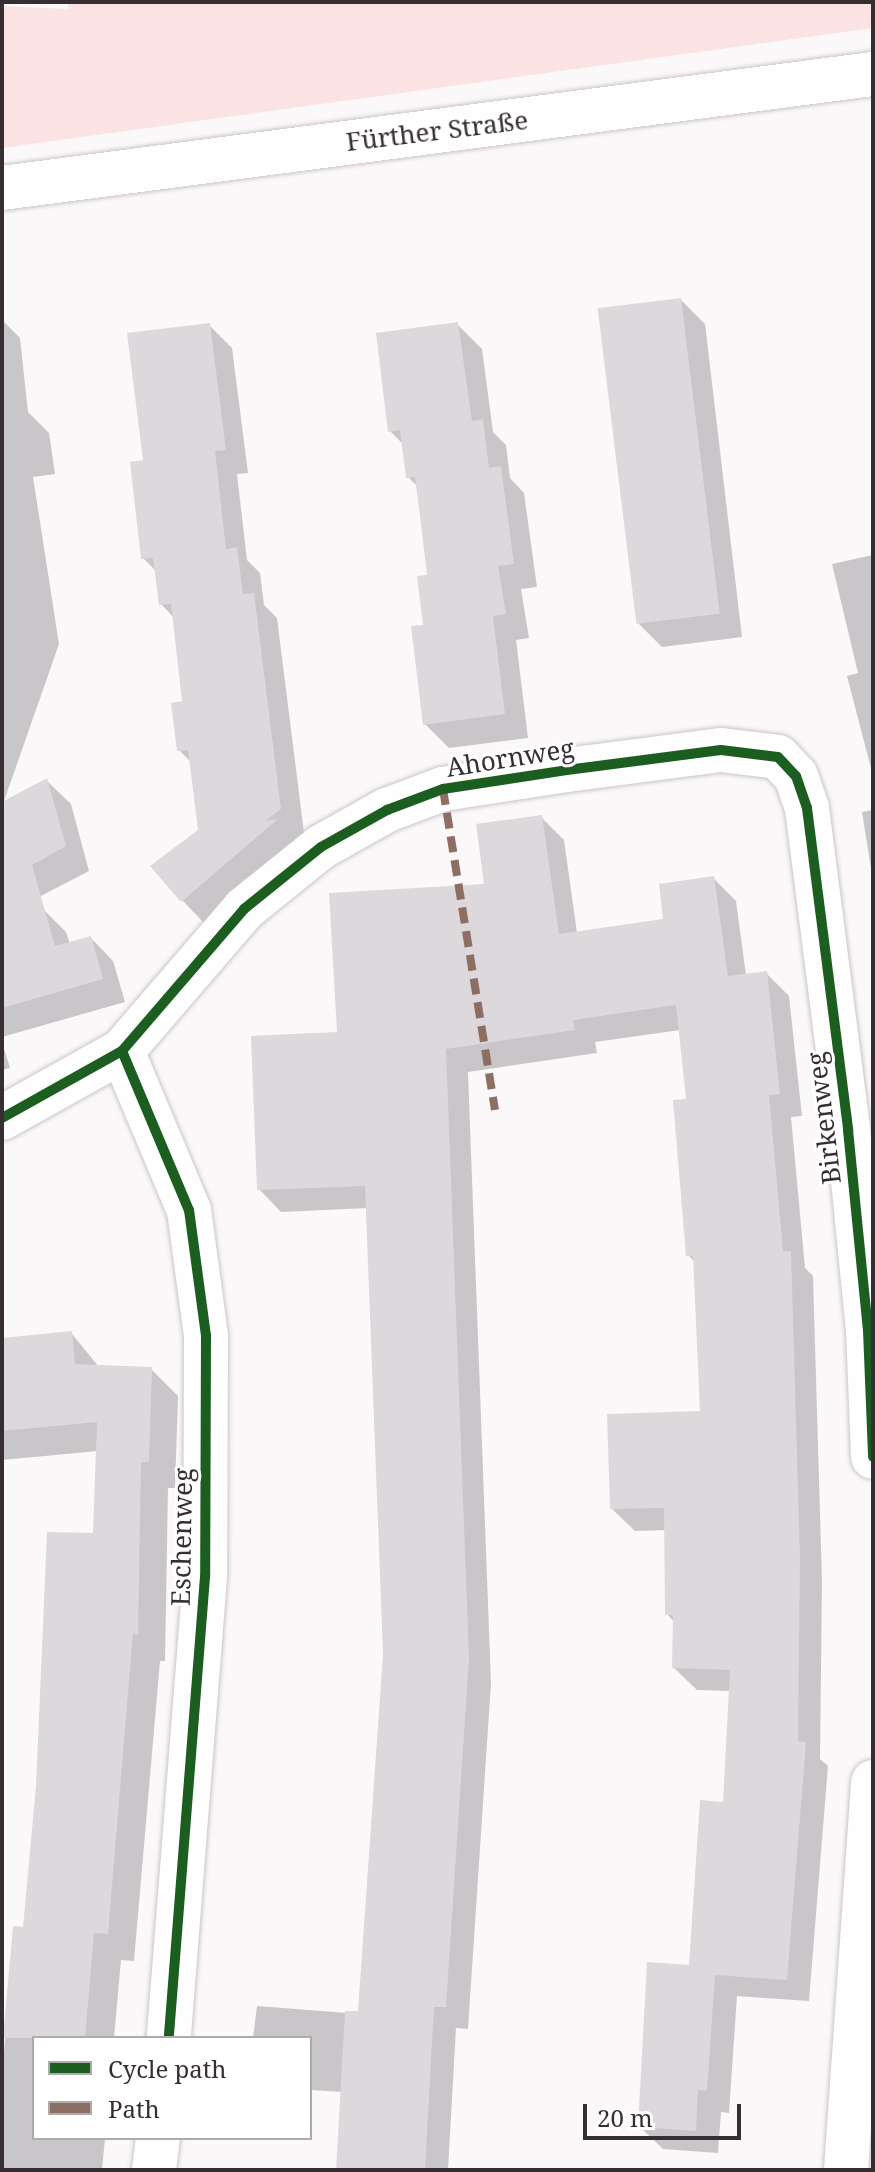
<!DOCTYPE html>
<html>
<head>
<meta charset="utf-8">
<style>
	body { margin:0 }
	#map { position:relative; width:875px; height:2172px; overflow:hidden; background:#fbf8fa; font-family:"Noto Serif",serif }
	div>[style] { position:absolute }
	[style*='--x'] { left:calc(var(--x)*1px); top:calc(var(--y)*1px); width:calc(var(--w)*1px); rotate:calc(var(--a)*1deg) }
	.green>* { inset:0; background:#fae3e2 }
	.shadow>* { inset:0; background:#0003 }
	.building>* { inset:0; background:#dcd8dc; transform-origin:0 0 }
	.roads { filter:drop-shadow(0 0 2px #ccc5c9) drop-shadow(0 0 2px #ccc5c9) }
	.street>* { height:44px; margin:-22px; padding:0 22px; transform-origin:22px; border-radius:22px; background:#fefefe }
	.secondary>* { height:44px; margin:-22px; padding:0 22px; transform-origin:22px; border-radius:22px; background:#fefefe }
	.quiet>* { height:8px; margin-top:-4px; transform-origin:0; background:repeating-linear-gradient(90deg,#8d6e63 0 16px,transparent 0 24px) }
	.cycleway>* { height:10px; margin:-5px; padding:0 5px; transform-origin:5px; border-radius:5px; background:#1b5e20 }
	span { translate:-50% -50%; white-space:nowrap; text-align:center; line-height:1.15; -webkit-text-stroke:6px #fff; paint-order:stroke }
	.street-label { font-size:26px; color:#372e33 }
	.frame { position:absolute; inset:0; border:4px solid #372e33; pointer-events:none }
	.legend { position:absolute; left:32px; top:2036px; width:280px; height:104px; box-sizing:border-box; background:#fff; border:2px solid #afabad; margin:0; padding:10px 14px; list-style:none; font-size:24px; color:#372e33 }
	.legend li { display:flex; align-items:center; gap:16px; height:40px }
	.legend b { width:40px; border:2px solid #afabad }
	.scale { position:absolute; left:583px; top:2104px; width:158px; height:36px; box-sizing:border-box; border:4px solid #372e33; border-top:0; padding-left:10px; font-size:24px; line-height:28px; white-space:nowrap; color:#372e33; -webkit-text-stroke:6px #fff; paint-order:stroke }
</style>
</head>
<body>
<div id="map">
	<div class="green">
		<i style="clip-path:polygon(69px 2px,873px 2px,873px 28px,2px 148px,2px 6px,67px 9px)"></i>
	</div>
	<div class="shadow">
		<i style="clip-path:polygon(681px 300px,705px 324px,742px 637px,662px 647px,638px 623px)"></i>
		<i style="clip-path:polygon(2px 320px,20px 338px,28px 412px,49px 433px,55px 474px,33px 477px,59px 644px,3px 804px,47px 781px,71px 804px,89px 871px,39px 897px,2px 848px)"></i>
		<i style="clip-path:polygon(209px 325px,232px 348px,248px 473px,237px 474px,247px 560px,260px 573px,264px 605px,277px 618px,304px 833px,295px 839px,300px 843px,205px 924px,182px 900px,200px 831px,192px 763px,179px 750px,185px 703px,174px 618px,161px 604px,157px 572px,143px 558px,145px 462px)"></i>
		<i style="clip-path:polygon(458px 325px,482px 349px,493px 432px,506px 445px,510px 478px,524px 493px,537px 587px,521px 589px,529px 638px,516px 640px,528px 738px,449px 748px,425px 724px,429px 576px,419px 488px,408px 477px,403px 444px,390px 431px)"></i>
		<i style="clip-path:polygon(873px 555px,873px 776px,847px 676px,858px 673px,832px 564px)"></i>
		<i style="clip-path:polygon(873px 810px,873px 881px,862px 812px)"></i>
		<i style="clip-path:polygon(541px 817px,564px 840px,577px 933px,666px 921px,713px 878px,736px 901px,746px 975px,766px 973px,789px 996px,802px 1116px,791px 1117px,805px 1268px,813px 1276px,822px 1581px,820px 1759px,828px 1766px,809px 2001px,737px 1996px,729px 2113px,721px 2112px,718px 2153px,663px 2149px,640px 2127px,691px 1967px,725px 1804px,731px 1691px,697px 1690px,674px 1668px,675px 1623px,667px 1614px,666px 1530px,635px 1531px,612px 1509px,702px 1413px,695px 1262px,688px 1255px,688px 1101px,680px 1030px,595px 1042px,597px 1053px,468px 1072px,491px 1683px,468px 2029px,456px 2028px,448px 2170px,338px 2170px,343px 2092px,310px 2090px,310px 2038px,253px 2038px,257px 2006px,360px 2014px,385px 1654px,368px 1208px,281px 1212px,259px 1189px,339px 1034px,487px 886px)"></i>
		<i style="clip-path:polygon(43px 909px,66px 932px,70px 944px,91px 938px,113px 961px,125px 1002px,2px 1037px,2px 924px)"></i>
		<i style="clip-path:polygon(2px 1042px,10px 1068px,2px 1070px)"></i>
		<i style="clip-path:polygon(72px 1334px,99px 1367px,151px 1369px,178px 1396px,175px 1488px,168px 1488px,165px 1661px,160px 1661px,134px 1961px,121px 1960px,114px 2038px,34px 2038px,34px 2138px,105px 2138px,102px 2170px,2px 2170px,2px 2074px,15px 1928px,25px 1929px,95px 1535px,98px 1451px,2px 1460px,2px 1340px)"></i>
	</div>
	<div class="building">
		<i style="left:681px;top:298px;width:318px;height:84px;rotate:83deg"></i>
		<i style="clip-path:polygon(458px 322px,472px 421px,483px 419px,489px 468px,501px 466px,514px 564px,498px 566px,506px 614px,493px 616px,505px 714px,423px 725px,411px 626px,423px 625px,417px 576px,427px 575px,421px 524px,415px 477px,406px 478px,400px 430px,388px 432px,376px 333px)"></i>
		<i style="clip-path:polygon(210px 323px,226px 450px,215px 451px,226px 549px,237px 547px,243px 594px,254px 593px,281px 809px,265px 821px,278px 819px,181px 902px,150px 866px,198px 830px,188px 750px,177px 751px,171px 703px,182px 701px,171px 604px,159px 605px,153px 558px,141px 559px,130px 462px,143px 460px,127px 333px)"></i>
		<i style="clip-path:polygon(47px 778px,66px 846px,32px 865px,55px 946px,91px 936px,103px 979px,2px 1008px,2px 802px)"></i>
		<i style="clip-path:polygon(542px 815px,559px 934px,663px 919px,659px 884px,714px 876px,728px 976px,767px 971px,780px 1094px,769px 1095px,783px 1251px,791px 1251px,800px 1557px,798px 1741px,806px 1742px,787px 1980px,715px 1975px,707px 2091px,698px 2090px,696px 2131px,638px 2127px,647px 1962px,689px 1965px,700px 1800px,723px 1802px,730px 1670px,672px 1668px,673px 1615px,665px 1615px,664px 1508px,610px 1509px,607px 1414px,700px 1411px,693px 1256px,686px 1256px,673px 1100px,686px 1099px,676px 1005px,573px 1020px,575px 1030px,446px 1049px,469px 1658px,446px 2007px,434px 2007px,425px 2170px,336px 2170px,345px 2011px,358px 2011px,383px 1654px,365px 1186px,257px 1190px,251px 1036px,337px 1032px,329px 893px,484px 884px,476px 824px)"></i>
		<i style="clip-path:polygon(72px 1331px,75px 1364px,152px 1367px,149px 1462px,141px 1462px,138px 1635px,133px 1634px,108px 1934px,94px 1933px,85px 2038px,3px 2038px,13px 1926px,23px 1927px,36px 1786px,47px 1532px,93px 1533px,97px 1422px,2px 1431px,2px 1338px)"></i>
	</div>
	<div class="roads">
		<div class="street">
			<i style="--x:122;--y:1051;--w:173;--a:67.2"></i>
			<i style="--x:189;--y:1210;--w:127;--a:82.3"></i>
			<i style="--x:206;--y:1336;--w:241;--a:90.2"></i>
			<i style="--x:205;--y:1577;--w:462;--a:94.5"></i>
			<i style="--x:2;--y:1118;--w:137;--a:-29.2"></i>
			<i style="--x:122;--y:1051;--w:187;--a:-49.3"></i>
			<i style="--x:244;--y:909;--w:99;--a:-38.8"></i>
			<i style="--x:321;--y:847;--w:76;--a:-29.3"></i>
			<i style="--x:387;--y:810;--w:60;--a:-20.6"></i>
			<i style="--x:443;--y:789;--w:125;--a:-8.7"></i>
			<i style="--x:567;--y:770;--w:155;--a:-7.4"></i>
			<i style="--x:721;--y:750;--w:57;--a:7"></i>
			<i style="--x:778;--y:757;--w:26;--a:47"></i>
			<i style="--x:796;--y:776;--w:34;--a:71"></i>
			<i style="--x:807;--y:808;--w:325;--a:82.7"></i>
			<i style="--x:848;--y:1130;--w:201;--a:84.3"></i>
			<i style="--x:868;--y:1330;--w:127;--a:87.7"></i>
			<i style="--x:154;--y:2170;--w:32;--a:-83"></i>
			<i style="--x:846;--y:2170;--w:389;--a:-86"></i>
		</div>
		<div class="secondary">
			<i style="--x:2;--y:188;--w:878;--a:-7.46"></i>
		</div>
	</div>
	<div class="quiet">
		<i style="--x:443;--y:789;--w:325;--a:80.8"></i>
	</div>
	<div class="cycleway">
		<i style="--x:122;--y:1051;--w:173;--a:67.2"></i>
		<i style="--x:189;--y:1210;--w:127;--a:82.3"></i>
		<i style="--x:206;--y:1336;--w:241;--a:90.2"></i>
		<i style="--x:205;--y:1577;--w:462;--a:94.5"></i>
		<i style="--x:2;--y:1118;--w:137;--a:-29.2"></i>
		<i style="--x:122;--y:1051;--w:187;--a:-49.3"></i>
		<i style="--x:244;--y:909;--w:99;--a:-38.8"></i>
		<i style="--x:321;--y:847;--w:76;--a:-29.3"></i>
		<i style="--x:387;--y:810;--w:60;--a:-20.6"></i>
		<i style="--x:443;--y:789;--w:125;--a:-8.7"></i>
		<i style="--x:567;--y:770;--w:155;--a:-7.4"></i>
		<i style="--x:721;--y:750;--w:57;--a:7"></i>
		<i style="--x:778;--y:757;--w:26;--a:47"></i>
		<i style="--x:796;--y:776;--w:34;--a:71"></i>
		<i style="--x:807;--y:808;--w:325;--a:82.7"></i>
		<i style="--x:848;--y:1130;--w:201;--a:84.3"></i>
		<i style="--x:868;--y:1330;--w:127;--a:87.7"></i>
	</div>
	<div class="street-label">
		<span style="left:437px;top:131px;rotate:-7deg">Fürther Straße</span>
		<span style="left:510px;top:758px;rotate:-9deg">Ahornweg</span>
		<span style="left:824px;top:1118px;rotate:-97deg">Birkenweg</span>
		<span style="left:182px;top:1537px;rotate:-89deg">Eschenweg</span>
	</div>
	<div class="frame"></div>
	<ul class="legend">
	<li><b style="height:10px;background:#1b5e20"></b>Cycle path</li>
	<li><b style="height:10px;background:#8d6e63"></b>Path</li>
	</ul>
	<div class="scale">20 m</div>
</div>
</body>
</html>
